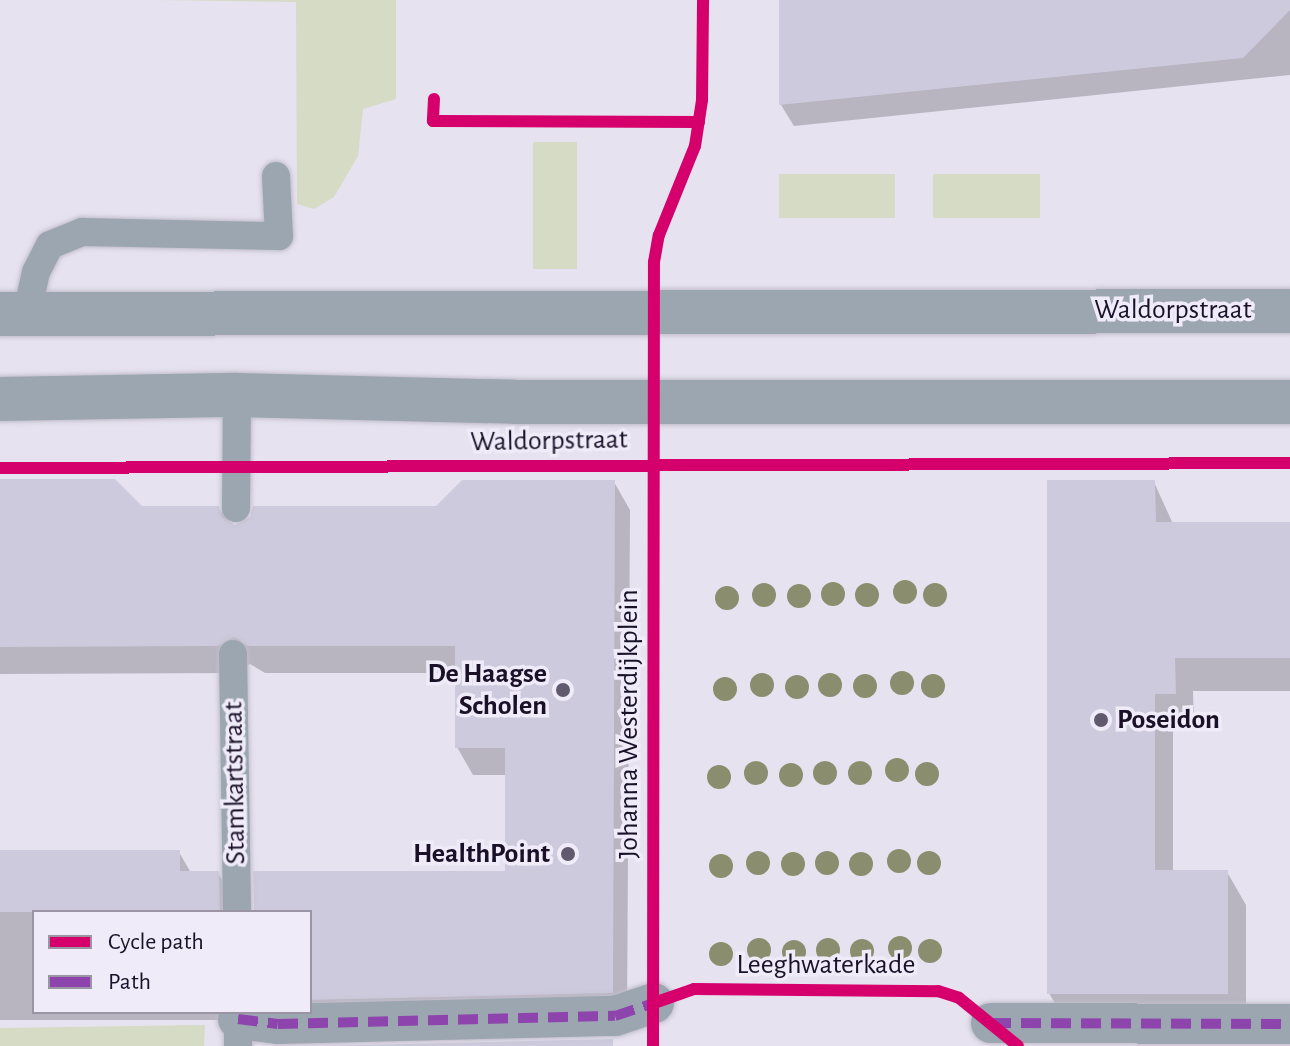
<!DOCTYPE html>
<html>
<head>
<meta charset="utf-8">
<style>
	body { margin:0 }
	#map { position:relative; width:1290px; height:1046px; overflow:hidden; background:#e6e2f0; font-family:"Alegreya Sans",sans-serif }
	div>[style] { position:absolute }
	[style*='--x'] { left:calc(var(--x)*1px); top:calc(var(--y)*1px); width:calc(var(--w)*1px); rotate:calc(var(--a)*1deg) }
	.green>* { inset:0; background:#d6dbc6; transform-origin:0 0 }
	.shadow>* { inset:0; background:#0003 }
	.building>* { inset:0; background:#cccadc }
	.roads { filter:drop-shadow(0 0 2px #c2bdcb) drop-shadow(0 0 2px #c2bdcb) }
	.service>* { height:28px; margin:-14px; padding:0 14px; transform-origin:14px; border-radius:14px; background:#9ba6b0 }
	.pedestrian>* { height:40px; margin:-20px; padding:0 20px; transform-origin:20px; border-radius:20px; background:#9ba6b0 }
	.minor>* { height:44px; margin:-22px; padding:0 22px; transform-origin:22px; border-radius:22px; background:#9ba6b0 }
	.tertiary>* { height:44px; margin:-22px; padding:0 22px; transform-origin:22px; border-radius:22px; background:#9ba6b0 }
	.quiet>* { height:10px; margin-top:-5px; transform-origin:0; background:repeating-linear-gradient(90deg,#8e44ad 0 20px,transparent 0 30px) }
	.cycleway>* { height:12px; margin:-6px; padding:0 6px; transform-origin:6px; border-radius:6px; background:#d6006c }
	.trees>* { width:24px; height:24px; margin:-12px; border-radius:50%; background:#8a8e6e }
	.dots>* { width:22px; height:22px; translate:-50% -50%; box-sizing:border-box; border:4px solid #efebf8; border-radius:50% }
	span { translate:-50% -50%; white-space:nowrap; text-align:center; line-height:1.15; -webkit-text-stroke:7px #efebf8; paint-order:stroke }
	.street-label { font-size:28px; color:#1a1128 }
	.poi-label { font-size:28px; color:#1a1128; font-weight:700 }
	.right { translate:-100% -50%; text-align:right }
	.left { translate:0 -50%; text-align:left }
	.legend { position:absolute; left:32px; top:910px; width:280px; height:104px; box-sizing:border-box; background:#efebf8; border:2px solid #9a94a5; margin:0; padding:10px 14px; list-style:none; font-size:24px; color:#1a1128 }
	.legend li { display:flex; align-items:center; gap:16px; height:40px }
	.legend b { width:40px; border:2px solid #9a94a5 }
</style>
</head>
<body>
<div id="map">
	<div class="green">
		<i style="clip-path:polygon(158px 0,396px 0,396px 99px,363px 109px,358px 156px,334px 197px,314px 209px,297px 204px,296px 2px)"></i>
		<i style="left:533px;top:142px;width:44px;height:127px"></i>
		<i style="left:779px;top:174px;width:116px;height:44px"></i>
		<i style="left:933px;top:174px;width:107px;height:44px"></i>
		<i style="clip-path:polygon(205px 1025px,204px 1046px,0 1046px,0 1028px)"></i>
	</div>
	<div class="shadow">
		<i style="clip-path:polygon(781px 0,1290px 0,1290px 75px,794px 126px,781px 105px)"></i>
		<i style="clip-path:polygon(614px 482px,630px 510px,627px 1020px,0 1020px,0 852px,179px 852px,191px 873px,218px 873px,234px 900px,235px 912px,34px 912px,34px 1012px,310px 1012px,310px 912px,254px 912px,507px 873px,507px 775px,473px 775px,457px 747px,457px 673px,265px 673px,250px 664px,234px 673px,0 674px,0 488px,141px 508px,218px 508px,235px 527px,436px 508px)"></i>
		<i style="clip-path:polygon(1154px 482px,1173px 524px,1290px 524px,1290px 691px,1193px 691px,1194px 727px,1173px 727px,1173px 872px,1227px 872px,1246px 905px,1246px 1026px,1068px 1026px,1049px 993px)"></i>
	</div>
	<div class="building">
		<i style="clip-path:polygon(779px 0,1290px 0,1290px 10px,1243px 58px,779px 105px)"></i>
		<i style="clip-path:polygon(0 479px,115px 479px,142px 506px,219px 506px,222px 517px,235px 525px,250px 517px,253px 506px,436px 506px,462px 480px,615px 480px,613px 993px,310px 1000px,310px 912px,254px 912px,253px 871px,505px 871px,505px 748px,455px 748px,455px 646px,248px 646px,234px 637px,218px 646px,0 647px)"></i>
		<i style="clip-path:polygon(1047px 480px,1155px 480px,1156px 522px,1290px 522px,1290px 658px,1175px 658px,1176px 694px,1155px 694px,1155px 870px,1228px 870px,1228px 994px,1047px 994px)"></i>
		<i style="clip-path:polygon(0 850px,180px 850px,180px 871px,219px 871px,220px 912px,0 912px)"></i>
		<i style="clip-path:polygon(613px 1039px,613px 1046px,320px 1046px)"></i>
	</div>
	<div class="roads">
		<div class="service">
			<i style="--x:27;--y:312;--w:41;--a:-77.3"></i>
			<i style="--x:36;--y:272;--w:30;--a:-63"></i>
			<i style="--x:50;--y:245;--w:35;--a:-22"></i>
			<i style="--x:82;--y:232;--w:197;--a:1.2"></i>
			<i style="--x:279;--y:236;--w:60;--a:-92.9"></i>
			<i style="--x:236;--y:508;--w:113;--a:-89.5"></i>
			<i style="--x:233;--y:654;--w:258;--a:89.1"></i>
			<i style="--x:238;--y:1046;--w:34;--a:-90"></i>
		</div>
		<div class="pedestrian">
			<i style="--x:238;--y:1019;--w:40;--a:7.1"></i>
			<i style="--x:278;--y:1024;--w:337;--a:-1.4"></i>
			<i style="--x:615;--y:1016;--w:41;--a:-18.4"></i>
			<i style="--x:991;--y:1023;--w:299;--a:0.2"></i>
		</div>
		<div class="minor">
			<i style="--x:0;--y:399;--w:237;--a:-1"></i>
			<i style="--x:237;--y:395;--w:278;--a:1.4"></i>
			<i style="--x:515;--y:402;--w:775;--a:0"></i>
		</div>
		<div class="tertiary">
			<i style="--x:0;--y:314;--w:1290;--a:-0.13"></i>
		</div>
	</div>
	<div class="quiet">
		<i style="--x:238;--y:1019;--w:40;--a:7.1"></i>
		<i style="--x:278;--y:1024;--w:337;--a:-1.4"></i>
		<i style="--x:615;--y:1016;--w:41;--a:-18.4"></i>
		<i style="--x:991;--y:1023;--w:299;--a:0.2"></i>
	</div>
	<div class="cycleway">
		<i style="--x:434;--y:99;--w:22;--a:93"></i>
		<i style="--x:433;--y:121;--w:266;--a:0.2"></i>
		<i style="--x:0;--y:468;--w:1290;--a:-0.22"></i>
		<i style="--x:654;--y:1003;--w:42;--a:-19.3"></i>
		<i style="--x:694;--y:989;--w:244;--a:0.5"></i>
		<i style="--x:938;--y:991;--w:22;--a:18"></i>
		<i style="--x:959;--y:998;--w:76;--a:39.1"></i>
		<i style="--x:653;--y:1046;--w:784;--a:-89.93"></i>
		<i style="--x:654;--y:262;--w:27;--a:-80"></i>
		<i style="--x:659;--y:235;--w:96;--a:-68"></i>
		<i style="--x:695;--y:146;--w:47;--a:-81.3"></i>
		<i style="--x:702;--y:100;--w:100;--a:-89.4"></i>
	</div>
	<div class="trees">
		<i style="left:905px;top:592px"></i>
		<i style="left:833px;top:594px"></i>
		<i style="left:764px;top:595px"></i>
		<i style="left:867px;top:595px"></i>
		<i style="left:935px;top:595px"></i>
		<i style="left:799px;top:596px"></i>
		<i style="left:727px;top:598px"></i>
		<i style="left:902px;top:683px"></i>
		<i style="left:762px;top:685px"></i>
		<i style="left:830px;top:685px"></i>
		<i style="left:865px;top:686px"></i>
		<i style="left:933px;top:686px"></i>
		<i style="left:797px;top:687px"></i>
		<i style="left:725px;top:689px"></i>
		<i style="left:897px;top:770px"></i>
		<i style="left:756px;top:773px"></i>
		<i style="left:825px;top:773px"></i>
		<i style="left:860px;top:773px"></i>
		<i style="left:927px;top:774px"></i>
		<i style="left:791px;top:775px"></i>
		<i style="left:719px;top:777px"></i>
		<i style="left:899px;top:861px"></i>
		<i style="left:758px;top:863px"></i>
		<i style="left:827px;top:863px"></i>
		<i style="left:929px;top:863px"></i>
		<i style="left:793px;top:864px"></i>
		<i style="left:861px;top:864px"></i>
		<i style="left:721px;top:866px"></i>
		<i style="left:900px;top:948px"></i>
		<i style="left:759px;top:950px"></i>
		<i style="left:828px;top:950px"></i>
		<i style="left:862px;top:951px"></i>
		<i style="left:930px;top:951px"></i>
		<i style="left:794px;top:952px"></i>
		<i style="left:721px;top:954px"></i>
	</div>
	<div class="dots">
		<i style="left:563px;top:690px;background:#615a6e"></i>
		<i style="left:1101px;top:720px;background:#615a6e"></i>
		<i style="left:568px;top:854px;background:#615a6e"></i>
	</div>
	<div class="street-label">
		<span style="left:1173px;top:310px">Waldorpstraat</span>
		<span style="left:549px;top:441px;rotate:-1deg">Waldorpstraat</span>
		<span style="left:629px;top:724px;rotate:-90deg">Johanna Westerdijkplein</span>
		<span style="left:235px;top:783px;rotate:-91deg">Stamkartstraat</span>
		<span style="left:826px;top:965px">Leeghwaterkade</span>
	</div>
	<div class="poi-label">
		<span class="right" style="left:547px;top:690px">De Haagse<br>Scholen</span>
		<span class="left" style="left:1117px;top:720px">Poseidon</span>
		<span class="right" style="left:550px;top:854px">HealthPoint</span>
	</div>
	<ul class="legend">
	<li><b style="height:10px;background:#d6006c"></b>Cycle path</li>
	<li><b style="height:10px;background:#8e44ad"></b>Path</li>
	</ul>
</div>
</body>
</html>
